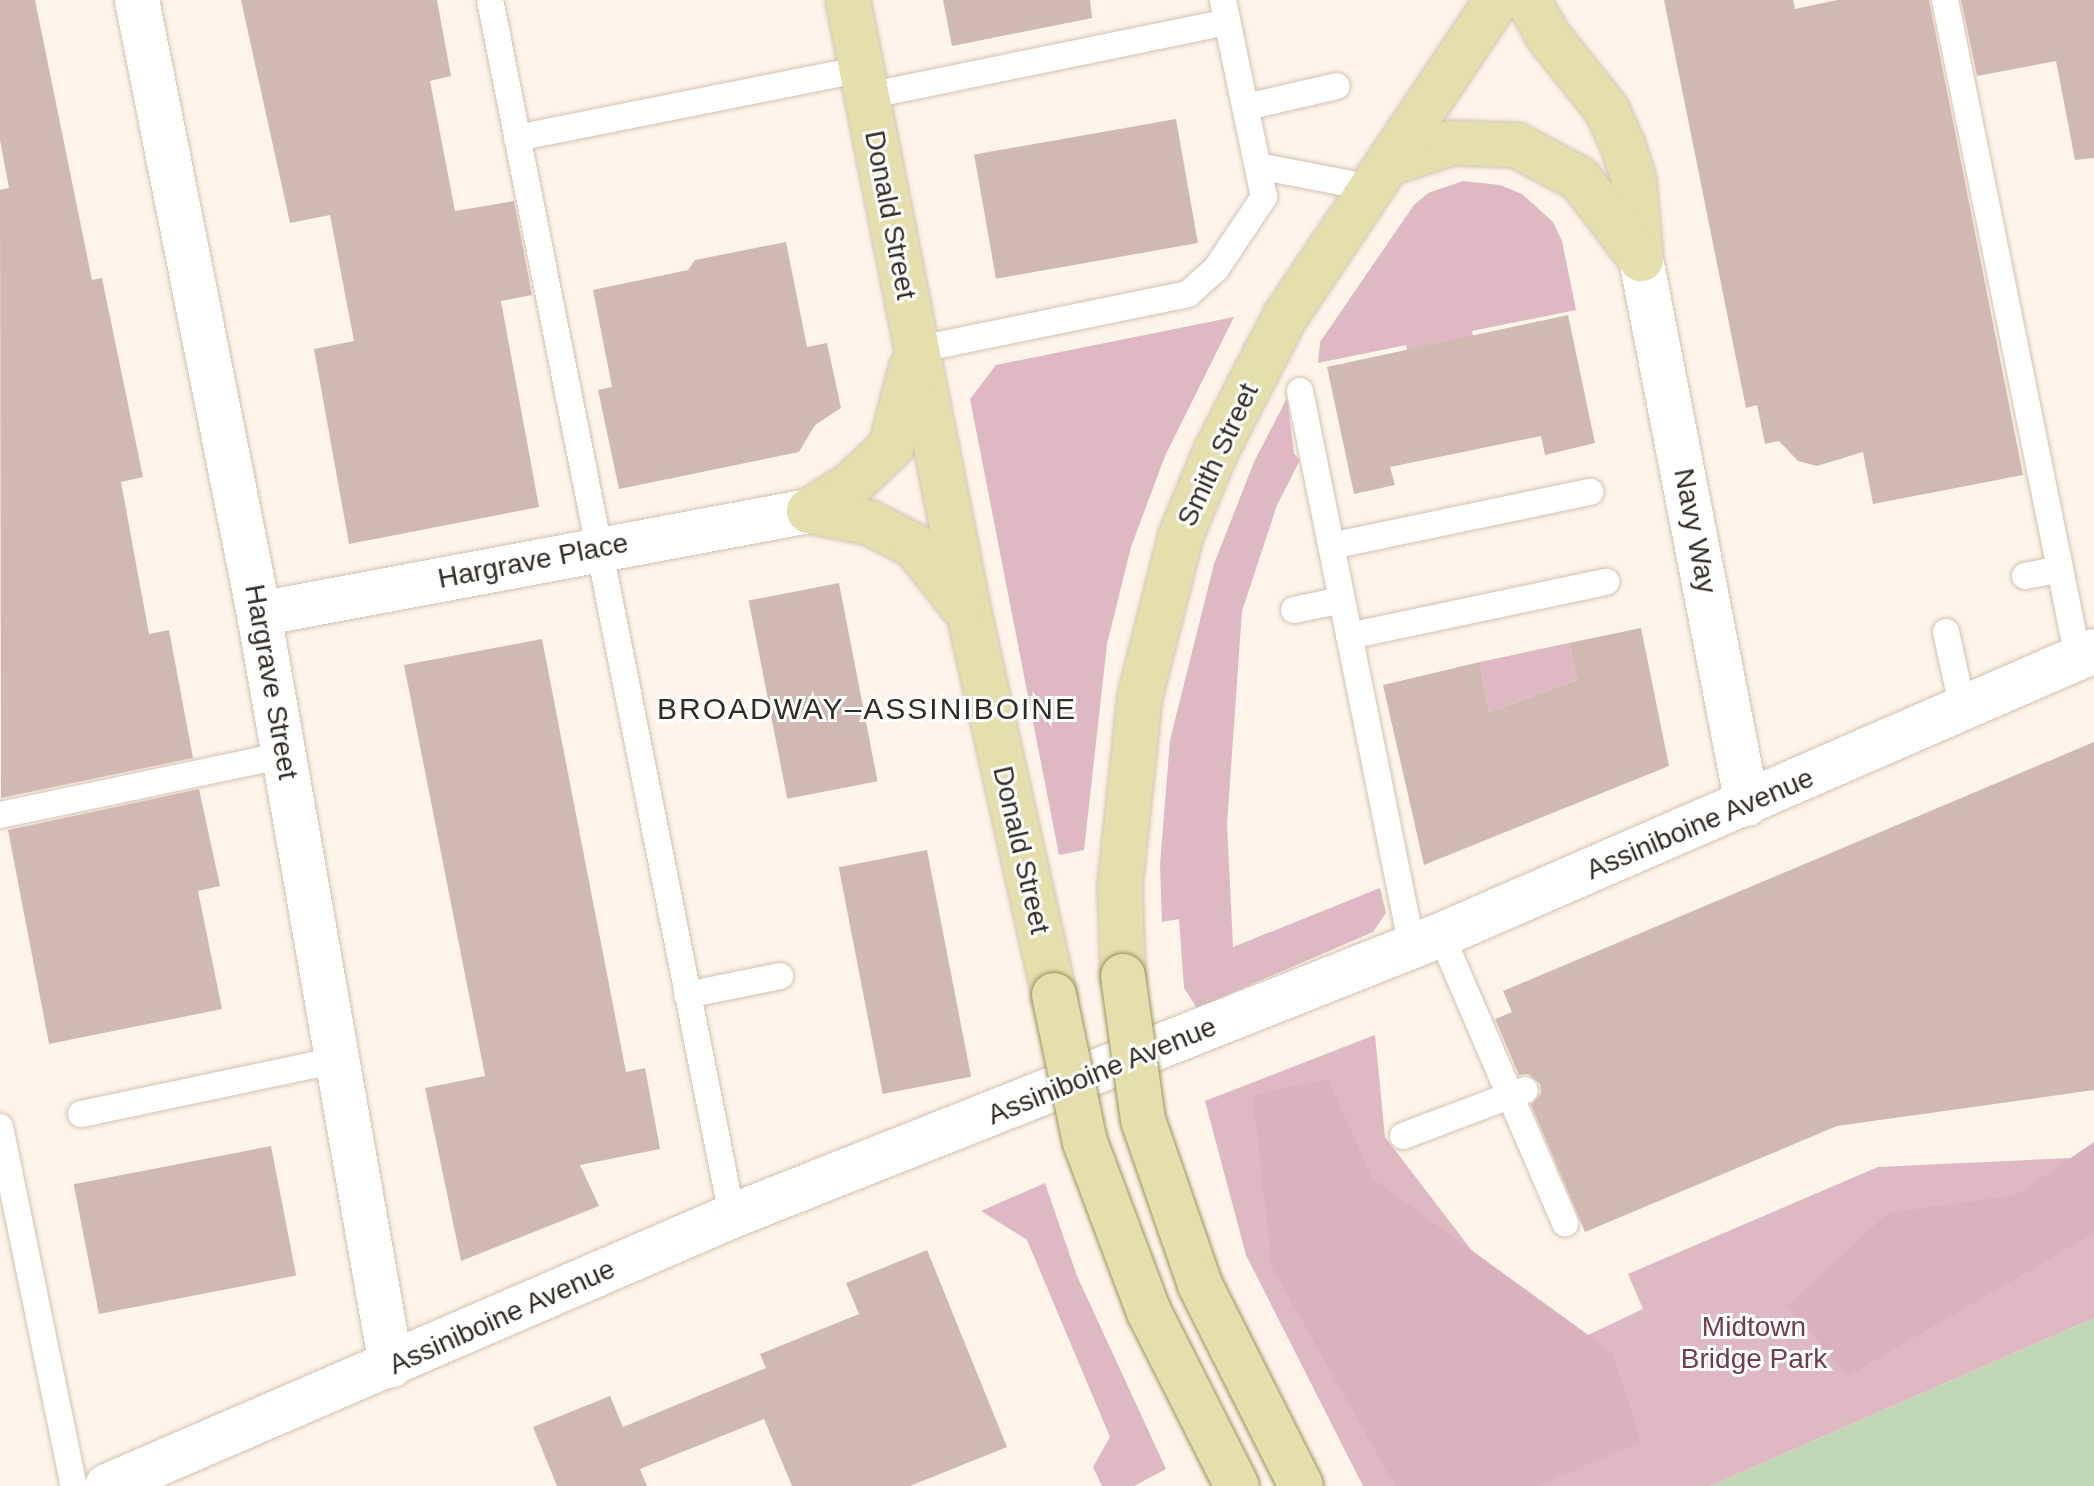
<!DOCTYPE html>
<html>
<head>
<meta charset="utf-8">
<style>
	body { margin:0 }
	#map { position:relative; width:2094px; height:1486px; overflow:hidden; background:#fef4ea; font-family:Arial,sans-serif }
	div>[style] { position:absolute }
	[style*='--x'] { left:calc(var(--x)*1px); top:calc(var(--y)*1px); width:calc(var(--w)*1px); rotate:calc(var(--a)*1deg) }
	.green>* { inset:0; background:#deb8c3 }
	.forest>* { inset:0; background:#dab2be }
	.water>* { inset:0; background:#bfd6b7 }
	.building>* { inset:0; background:#d1b9b3; transform-origin:0 0 }
	.roads { filter:drop-shadow(0 0 2px #d3c2b2) drop-shadow(0 0 2px #d3c2b2) }
	.service>* { height:26px; margin:-13px; padding:0 13px; transform-origin:13px; border-radius:13px; background:#fff }
	.minor>* { height:44px; margin:-22px; padding:0 22px; transform-origin:22px; border-radius:22px; background:#fff }
	.primary>* { height:44px; margin:-22px; padding:0 22px; transform-origin:22px; border-radius:22px; background:#e4dfad }
	.bridges { filter:drop-shadow(0 0 2px #9a925a) drop-shadow(0 0 2px #9a925a) }
	.primary-bridge>* { height:44px; margin:-22px; padding:0 22px; transform-origin:22px; border-radius:22px; background:#e4dfad }
	span { translate:-50% -50%; white-space:nowrap; text-align:center; line-height:1.15; -webkit-text-stroke:6px #fff; paint-order:stroke }
	.street-label { font-size:28px; color:#312b25 }
	.park-label { font-size:28px; color:#723c4f }
	.neighbourhood-label { font-size:30px; color:#312b25; letter-spacing:2px }
</style>
</head>
<body>
<div id="map">
	<div class="green">
		<i style="clip-path:polygon(1463px 181px,1500px 185px,1522px 194px,1553px 222px,1562px 241px,1576px 310px,1472px 331px,1478px 358px,1412px 372px,1406px 345px,1318px 363px,1320px 342px,1414px 205px,1428px 193px)"></i>
		<i style="clip-path:polygon(1234px 317px,1165px 456px,1131px 547px,1107px 644px,1084px 850px,1059px 855px,970px 399px,996px 365px)"></i>
		<i style="clip-path:polygon(1287px 398px,1294px 454px,1300px 460px,1277px 505px,1242px 611px,1227px 824px,1233px 947px,1380px 888px,1386px 913px,1373px 932px,1197px 1008px,1184px 988px,1179px 919px,1162px 922px,1160px 865px,1170px 740px,1214px 564px,1254px 462px)"></i>
		<i style="clip-path:polygon(1569px 643px,1577px 680px,1489px 712px,1480px 662px)"></i>
		<i style="clip-path:polygon(1375px 1035px,1385px 1137px,1550px 1353px,1643px 1309px,1628px 1274px,1878px 1167px,2094px 1157px,2094px 1318px,1710px 1486px,1363px 1486px,1246px 1255px,1205px 1101px)"></i>
		<i style="clip-path:polygon(1045px 1183px,1077px 1276px,1166px 1469px,1134px 1486px,1102px 1486px,1093px 1467px,1110px 1437px,1027px 1240px,981px 1211px)"></i>
	</div>
	<div class="forest">
		<i style="clip-path:polygon(1328px 1079px,1372px 1178px,1613px 1353px,1641px 1442px,1537px 1486px,1395px 1486px,1272px 1267px,1253px 1095px)"></i>
		<i style="clip-path:polygon(2094px 1142px,2094px 1233px,1848px 1376px,1787px 1306px,1888px 1213px,2016px 1195px)"></i>
	</div>
	<div class="water">
		<i style="clip-path:polygon(2094px 1318px,2094px 1486px,1710px 1486px)"></i>
	</div>
	<div class="building">
		<i style="clip-path:polygon(0 0,35px 0,92px 280px,102px 278px,143px 477px,121px 482px,149px 634px,169px 630px,193px 758px,1px 798px,0 190px,9px 188px,0 140px)"></i>
		<i style="clip-path:polygon(241px 0,437px 0,451px 76px,430px 81px,455px 211px,514px 201px,532px 295px,501px 301px,539px 507px,349px 544px,314px 349px,354px 341px,330px 215px,290px 223px)"></i>
		<i style="clip-path:polygon(943px 0,1090px 0,1092px 18px,952px 46px)"></i>
		<i style="clip-path:polygon(1664px 0,1793px 0,1795px 9px,1837px 0,1929px 0,2023px 475px,1873px 504px,1863px 452px,1817px 466px,1798px 461px,1779px 441px,1765px 444px,1757px 405px,1746px 408px)"></i>
		<i style="clip-path:polygon(1961px 0,2094px 0,2094px 158px,2075px 160px,2056px 61px,1977px 76px)"></i>
		<i style="left:1176px;top:119px;width:126px;height:205px;rotate:80deg"></i>
		<i style="clip-path:polygon(786px 242px,807px 347px,827px 343px,841px 408px,815px 425px,799px 452px,619px 489px,598px 390px,612px 387px,593px 290px,688px 270px,695px 260px)"></i>
		<i style="clip-path:polygon(1568px 315px,1595px 443px,1545px 455px,1541px 436px,1390px 467px,1395px 485px,1354px 494px,1327px 367px)"></i>
		<i style="left:839px;top:583px;width:202px;height:92px;rotate:79deg"></i>
		<i style="clip-path:polygon(1641px 628px,1669px 766px,1424px 865px,1383px 685px,1480px 662px,1489px 712px,1577px 680px,1569px 643px)"></i>
		<i style="clip-path:polygon(542px 639px,626px 1072px,645px 1068px,660px 1149px,580px 1165px,599px 1206px,461px 1261px,425px 1088px,485px 1076px,404px 665px)"></i>
		<i style="clip-path:polygon(2094px 742px,2094px 1090px,1837px 1126px,1585px 1232px,1531px 1105px,1541px 1093px,1540px 1084px,1528px 1074px,1519px 1075px,1495px 1019px,1512px 1012px,1503px 991px)"></i>
		<i style="clip-path:polygon(199px 789px,220px 886px,198px 891px,222px 1009px,49px 1044px,8px 830px)"></i>
		<i style="left:927px;top:850px;width:231px;height:90px;rotate:79deg"></i>
		<i style="left:271px;top:1146px;width:132px;height:201px;rotate:79deg"></i>
		<i style="clip-path:polygon(927px 1250px,1007px 1447px,910px 1486px,792px 1486px,764px 1419px,640px 1469px,647px 1486px,557px 1486px,533px 1427px,610px 1396px,623px 1427px,766px 1368px,760px 1354px,859px 1314px,846px 1283px)"></i>
	</div>
	<div class="roads">
		<div class="service">
			<i style="--x:490;--y:0;--w:1240;--a:78.74"></i>
			<i style="--x:1945;--y:0;--w:671;--a:78.57"></i>
			<i style="--x:867;--y:96;--w:368;--a:-11.6"></i>
			<i style="--x:1246;--y:107;--w:93;--a:-13"></i>
			<i style="--x:517;--y:138;--w:352;--a:-11.3"></i>
			<i style="--x:1258;--y:166;--w:116;--a:10.9"></i>
			<i style="--x:915;--y:350;--w:279;--a:-11.6"></i>
			<i style="--x:1188;--y:294;--w:38;--a:-42"></i>
			<i style="--x:1216;--y:269;--w:87;--a:-56.3"></i>
			<i style="--x:1264;--y:197;--w:201;--a:-101.8"></i>
			<i style="--x:1300;--y:391;--w:567;--a:78.61"></i>
			<i style="--x:1331;--y:546;--w:265;--a:-11.8"></i>
			<i style="--x:2025;--y:576;--w:36;--a:-11"></i>
			<i style="--x:1294;--y:610;--w:49;--a:-11.8"></i>
			<i style="--x:1946;--y:632;--w:79;--a:77.6"></i>
			<i style="--x:1349;--y:636;--w:263;--a:-11.9"></i>
			<i style="--x:0;--y:815;--w:290;--a:-11.9"></i>
			<i style="--x:1441;--y:935;--w:314;--a:66.7"></i>
			<i style="--x:687;--y:995;--w:95;--a:-11.5"></i>
			<i style="--x:81;--y:1114;--w:262;--a:-11.9"></i>
			<i style="--x:0;--y:1127;--w:367;--a:78.4"></i>
			<i style="--x:1403;--y:1136;--w:130;--a:-20.7"></i>
		</div>
		<div class="minor">
			<i style="--x:137;--y:0;--w:626;--a:78.76"></i>
			<i style="--x:259;--y:614;--w:763;--a:80.04"></i>
			<i style="--x:1641;--y:259;--w:555;--a:78.99"></i>
			<i style="--x:259;--y:614;--w:560;--a:-10.61"></i>
			<i style="--x:107;--y:1486;--w:681;--a:-23.36"></i>
			<i style="--x:732;--y:1216;--w:763;--a:-21.62"></i>
			<i style="--x:1441;--y:935;--w:712;--a:-23.5"></i>
		</div>
		<div class="primary">
			<i style="--x:848;--y:0;--w:630;--a:78.83"></i>
			<i style="--x:970;--y:618;--w:386;--a:77.4"></i>
			<i style="--x:1528;--y:0;--w:41;--a:60.9"></i>
			<i style="--x:1548;--y:36;--w:95;--a:51.4"></i>
			<i style="--x:1607;--y:110;--w:36;--a:66"></i>
			<i style="--x:1622;--y:143;--w:39;--a:72"></i>
			<i style="--x:1634;--y:180;--w:79;--a:84.9"></i>
			<i style="--x:1390;--y:163;--w:64;--a:-18.2"></i>
			<i style="--x:1451;--y:143;--w:65;--a:1.8"></i>
			<i style="--x:1516;--y:145;--w:72;--a:28"></i>
			<i style="--x:1580;--y:179;--w:101;--a:52.7"></i>
			<i style="--x:809;--y:511;--w:51;--a:-32.1"></i>
			<i style="--x:852;--y:484;--w:54;--a:-43.5"></i>
			<i style="--x:891;--y:447;--w:81;--a:-75.6"></i>
			<i style="--x:809;--y:511;--w:62;--a:11.1"></i>
			<i style="--x:870;--y:523;--w:51;--a:27.1"></i>
			<i style="--x:915;--y:546;--w:76;--a:51.9"></i>
			<i style="--x:1123;--y:976;--w:90;--a:-91.9"></i>
			<i style="--x:1120;--y:886;--w:191;--a:-84"></i>
			<i style="--x:1140;--y:696;--w:166;--a:-75.7"></i>
			<i style="--x:1181;--y:535;--w:91;--a:-67.4"></i>
			<i style="--x:1216;--y:451;--w:151;--a:-62.8"></i>
			<i style="--x:1285;--y:317;--w:381;--a:-56.2"></i>
		</div>
	</div>
	<div class="bridges">
		<div class="primary-bridge">
			<i style="--x:1123;--y:976;--w:145;--a:82.1"></i>
			<i style="--x:1143;--y:1120;--w:175;--a:70.9"></i>
			<i style="--x:1200;--y:1285;--w:225;--a:63.3"></i>
			<i style="--x:1054;--y:995;--w:150;--a:78.1"></i>
			<i style="--x:1085;--y:1142;--w:182;--a:69.4"></i>
			<i style="--x:1149;--y:1312;--w:195;--a:63.2"></i>
		</div>
	</div>
	<div class="street-label">
		<span style="left:890px;top:215px;rotate:79deg">Donald Street</span>
		<span style="left:1218px;top:455px;rotate:-65deg">Smith Street</span>
		<span style="left:1695px;top:531px;rotate:79deg">Navy Way</span>
		<span style="left:533px;top:561px;rotate:-11deg">Hargrave Place</span>
		<span style="left:271px;top:682px;rotate:80deg">Hargrave Street</span>
		<span style="left:1700px;top:824px;rotate:-23deg">Assiniboine Avenue</span>
		<span style="left:1021px;top:850px;rotate:77deg">Donald Street</span>
		<span style="left:1102px;top:1071px;rotate:-22deg">Assiniboine Avenue</span>
		<span style="left:502px;top:1317px;rotate:-24deg">Assiniboine Avenue</span>
	</div>
	<div class="park-label">
		<span style="left:1754px;top:1343px">Midtown<br>Bridge Park</span>
	</div>
	<div class="neighbourhood-label">
		<span style="left:867px;top:709px">BROADWAY–ASSINIBOINE</span>
	</div>
</div>
</body>
</html>
